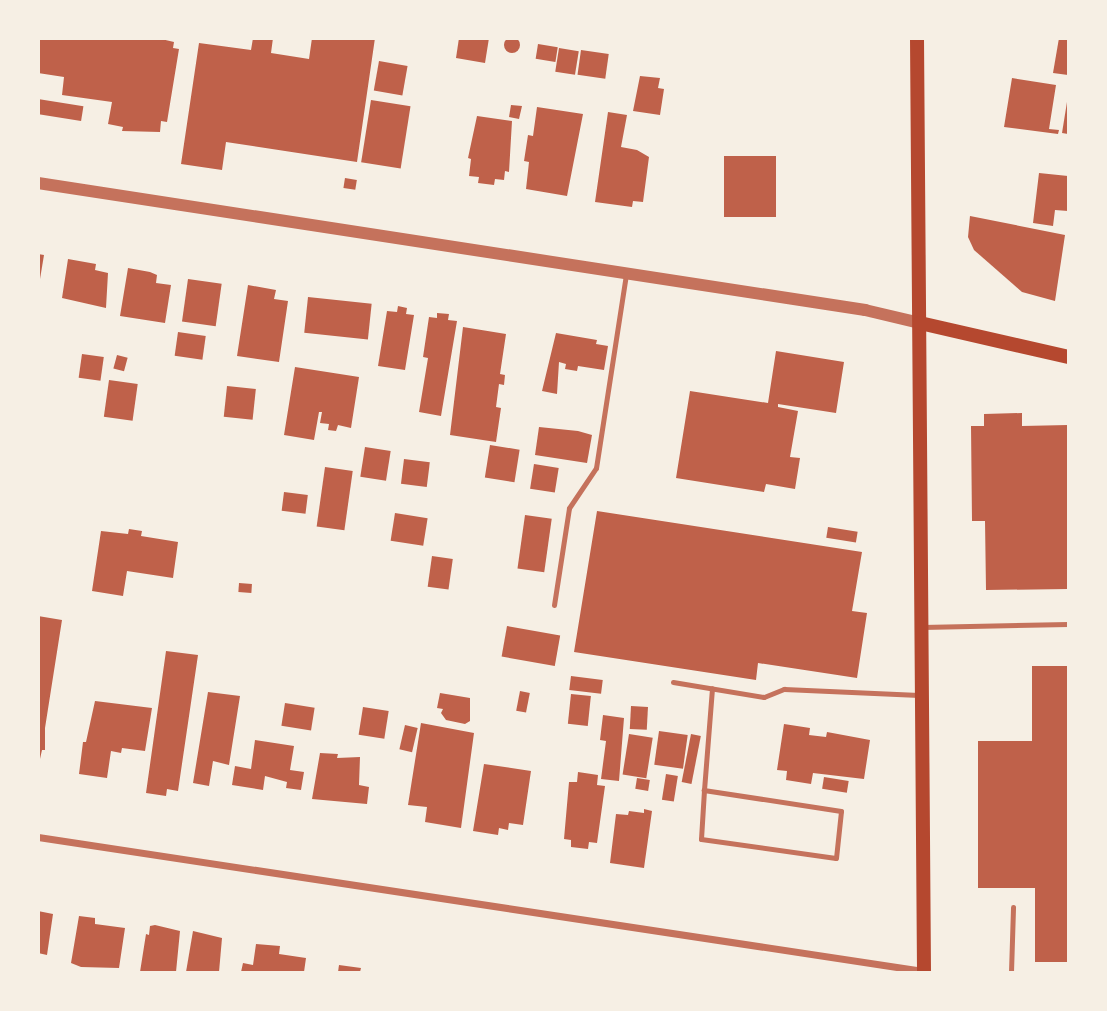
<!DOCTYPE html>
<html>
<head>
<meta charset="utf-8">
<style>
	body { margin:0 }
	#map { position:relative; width:1107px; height:1011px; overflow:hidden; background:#f6efe4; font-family:Ubuntu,sans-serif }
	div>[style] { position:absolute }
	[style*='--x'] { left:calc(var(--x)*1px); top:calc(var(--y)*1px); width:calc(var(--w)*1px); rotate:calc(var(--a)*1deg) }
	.building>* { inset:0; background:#bf614a; transform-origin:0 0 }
	.round { border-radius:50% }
	.service>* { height:5px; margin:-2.5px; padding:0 2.5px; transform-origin:2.5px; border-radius:2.5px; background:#c5725c }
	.minor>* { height:7px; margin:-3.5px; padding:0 3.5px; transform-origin:3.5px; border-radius:3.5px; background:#c5725c }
	.tertiary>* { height:12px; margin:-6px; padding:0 6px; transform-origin:6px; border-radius:6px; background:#c5725c }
	.secondary>* { height:14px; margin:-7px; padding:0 7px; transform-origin:7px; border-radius:7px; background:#b5482f }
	span { translate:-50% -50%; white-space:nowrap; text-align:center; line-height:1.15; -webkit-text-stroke:5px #f6efe4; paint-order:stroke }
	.frame { position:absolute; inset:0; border:40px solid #f6efe4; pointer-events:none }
</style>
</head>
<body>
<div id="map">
	<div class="building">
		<i class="round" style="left:504px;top:37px;width:16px;height:16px"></i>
		<i style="clip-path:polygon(38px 38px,157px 38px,174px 42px,173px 48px,179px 49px,167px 122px,161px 121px,160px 132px,122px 131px,123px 127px,108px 124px,112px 102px,62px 95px,64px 77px,38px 73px)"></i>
		<i style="clip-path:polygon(253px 38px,273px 38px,271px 53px,309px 59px,312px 38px,375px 38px,357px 162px,226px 142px,222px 170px,181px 164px,199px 43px,251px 50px)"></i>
		<i style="clip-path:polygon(459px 38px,489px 38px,485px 63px,456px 58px)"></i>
		<i style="clip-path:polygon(1059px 38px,1068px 40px,1068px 75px,1053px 73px)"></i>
		<i style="left:538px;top:44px;width:20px;height:15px;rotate:9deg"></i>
		<i style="left:559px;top:48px;width:20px;height:24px;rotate:9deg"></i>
		<i style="left:581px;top:50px;width:28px;height:25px;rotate:8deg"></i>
		<i style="left:379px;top:61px;width:29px;height:30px;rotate:10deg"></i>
		<i style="clip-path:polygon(640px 76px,660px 78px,658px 88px,664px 89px,660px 115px,633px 111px)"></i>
		<i style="clip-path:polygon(1012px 78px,1056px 85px,1049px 129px,1059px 130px,1058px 134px,1004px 127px)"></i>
		<i style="left:38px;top:99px;width:46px;height:15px;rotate:9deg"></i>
		<i style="left:371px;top:100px;width:40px;height:63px;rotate:9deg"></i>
		<i style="clip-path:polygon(1067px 102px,1068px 103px,1068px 134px,1062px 133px)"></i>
		<i style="clip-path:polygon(511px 105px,522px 106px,519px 119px,509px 117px)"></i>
		<i style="clip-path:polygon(537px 107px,583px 114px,567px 196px,526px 189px,529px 162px,524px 161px,528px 135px,533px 136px)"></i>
		<i style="clip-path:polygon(608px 112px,627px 115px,621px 147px,637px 150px,649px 157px,643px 202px,633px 201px,632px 207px,595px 202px)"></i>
		<i style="clip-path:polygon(477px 116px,512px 121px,509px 172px,505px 171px,504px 180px,495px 179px,494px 185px,478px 183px,479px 177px,469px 176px,471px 159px,468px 158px)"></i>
		<i style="left:724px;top:156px;width:52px;height:61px"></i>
		<i style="clip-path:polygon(1039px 173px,1068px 176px,1068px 211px,1055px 210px,1053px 226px,1033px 223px)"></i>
		<i style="left:345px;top:178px;width:12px;height:10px;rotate:9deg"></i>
		<i style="clip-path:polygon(970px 216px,1065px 235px,1055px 301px,1022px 292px,974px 250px,968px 237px)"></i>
		<i style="clip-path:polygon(38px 254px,44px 255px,40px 279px,38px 279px)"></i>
		<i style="clip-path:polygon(68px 259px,96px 264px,95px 270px,108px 273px,106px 308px,62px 298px)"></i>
		<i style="clip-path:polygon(128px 268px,150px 272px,157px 275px,156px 283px,171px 285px,165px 323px,120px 316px)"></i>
		<i style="left:188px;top:279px;width:34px;height:43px;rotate:8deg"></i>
		<i style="clip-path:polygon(248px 285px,276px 290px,274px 299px,288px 301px,279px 362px,237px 356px)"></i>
		<i style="left:308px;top:297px;width:64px;height:36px;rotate:6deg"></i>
		<i style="clip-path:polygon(398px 306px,407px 308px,406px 314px,414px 315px,405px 370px,378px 366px,387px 311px,397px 312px)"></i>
		<i style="clip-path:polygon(437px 313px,449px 314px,448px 320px,457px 321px,441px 416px,419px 412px,428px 358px,423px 357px,429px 317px,437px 318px)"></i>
		<i style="clip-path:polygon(463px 327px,506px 334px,500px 374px,505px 375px,504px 385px,499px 384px,496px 407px,501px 408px,496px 442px,450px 435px)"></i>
		<i style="left:178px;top:332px;width:28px;height:24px;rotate:8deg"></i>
		<i style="clip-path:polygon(556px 333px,597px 340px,596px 344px,608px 346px,604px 370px,578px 366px,577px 371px,565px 369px,566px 364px,559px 362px,557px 394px,542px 391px)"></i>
		<i style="clip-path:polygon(776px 351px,844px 362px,836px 413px,778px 404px,778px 407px,798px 411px,790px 457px,800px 458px,795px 489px,766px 484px,764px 492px,676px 478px,690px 391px,768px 403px)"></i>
		<i style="left:82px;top:354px;width:22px;height:24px;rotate:8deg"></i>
		<i style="left:117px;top:355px;width:11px;height:14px;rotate:15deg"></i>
		<i style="clip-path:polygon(295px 367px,359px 377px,351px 428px,338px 425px,336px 431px,328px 430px,329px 424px,320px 423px,322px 412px,319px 412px,314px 440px,284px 435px)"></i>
		<i style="left:109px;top:380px;width:29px;height:37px;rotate:8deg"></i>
		<i style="left:227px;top:386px;width:29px;height:31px;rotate:6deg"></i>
		<i style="clip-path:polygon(1022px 413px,1022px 426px,1068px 425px,1068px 589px,986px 590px,985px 521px,972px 521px,971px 426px,984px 426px,984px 414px)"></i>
		<i style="clip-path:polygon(539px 427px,578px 431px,592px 435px,587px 463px,535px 455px)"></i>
		<i style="left:490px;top:445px;width:30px;height:33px;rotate:9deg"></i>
		<i style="left:365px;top:447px;width:26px;height:30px;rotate:9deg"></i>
		<i style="left:404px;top:459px;width:26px;height:25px;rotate:7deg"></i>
		<i style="left:534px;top:464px;width:25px;height:25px;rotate:9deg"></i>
		<i style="left:325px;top:467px;width:28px;height:60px;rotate:8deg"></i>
		<i style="left:284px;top:492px;width:24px;height:19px;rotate:7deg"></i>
		<i style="clip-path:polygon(597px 511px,862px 552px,852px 611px,867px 613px,857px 678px,758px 663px,756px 680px,574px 652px)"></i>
		<i style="left:395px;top:513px;width:33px;height:28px;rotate:9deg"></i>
		<i style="left:525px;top:515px;width:27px;height:54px;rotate:8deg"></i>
		<i style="left:828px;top:527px;width:30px;height:11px;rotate:9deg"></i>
		<i style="clip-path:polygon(129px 529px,142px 531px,141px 536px,178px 542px,173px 578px,127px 571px,123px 596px,92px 591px,101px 531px,128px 534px)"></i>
		<i style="left:432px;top:556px;width:21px;height:31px;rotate:8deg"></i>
		<i style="left:239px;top:583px;width:13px;height:9px;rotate:4deg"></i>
		<i style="clip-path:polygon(38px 616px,62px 620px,45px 728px,45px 750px,42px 750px,40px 759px)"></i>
		<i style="left:507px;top:626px;width:54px;height:31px;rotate:10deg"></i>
		<i style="clip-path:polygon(166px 651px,198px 655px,178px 791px,167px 789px,166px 796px,146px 793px)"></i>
		<i style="clip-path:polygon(1032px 666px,1068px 666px,1068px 962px,1035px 962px,1035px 888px,978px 888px,978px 741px,1032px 741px)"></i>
		<i style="left:571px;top:676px;width:32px;height:14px;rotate:7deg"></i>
		<i style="left:520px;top:691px;width:10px;height:20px;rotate:11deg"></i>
		<i style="clip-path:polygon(208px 692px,240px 696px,229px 765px,213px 761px,209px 786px,193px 783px)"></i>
		<i style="clip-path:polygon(440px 693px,470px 698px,470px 721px,465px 724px,446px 720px,441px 713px,443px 709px,437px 708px)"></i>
		<i style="left:571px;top:694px;width:20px;height:30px;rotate:6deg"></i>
		<i style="clip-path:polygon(95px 701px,152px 708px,145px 751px,122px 748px,121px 753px,111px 751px,107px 778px,79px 774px,83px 742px,86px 742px)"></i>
		<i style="left:285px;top:703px;width:30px;height:23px;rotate:9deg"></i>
		<i style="left:631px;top:706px;width:17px;height:23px;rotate:3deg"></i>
		<i style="left:363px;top:707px;width:26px;height:28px;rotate:9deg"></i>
		<i style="clip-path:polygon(603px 715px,624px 718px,619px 781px,601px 779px,606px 741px,600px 740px)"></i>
		<i style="clip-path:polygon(421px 723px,474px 733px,461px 828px,425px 822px,427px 807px,408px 805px)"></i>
		<i style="clip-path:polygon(784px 724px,810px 728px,809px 735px,826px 737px,827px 732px,870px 740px,864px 779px,813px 773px,811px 784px,786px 780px,787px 771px,777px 770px)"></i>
		<i style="left:405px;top:725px;width:13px;height:25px;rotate:13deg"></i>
		<i style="left:659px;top:731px;width:29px;height:34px;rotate:8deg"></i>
		<i style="left:629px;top:734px;width:24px;height:41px;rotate:9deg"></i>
		<i style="left:691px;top:734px;width:10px;height:49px;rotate:11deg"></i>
		<i style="clip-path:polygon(255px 740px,294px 746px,290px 770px,304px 772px,301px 790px,286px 788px,287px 782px,265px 776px,263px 790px,232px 785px,235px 766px,251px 769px)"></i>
		<i style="clip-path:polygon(320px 753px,338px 754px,337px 758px,360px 757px,359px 785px,369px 787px,367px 804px,312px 799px)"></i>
		<i style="clip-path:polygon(484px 764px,531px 771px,523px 825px,509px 823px,508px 830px,499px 828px,498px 835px,473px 831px)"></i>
		<i style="clip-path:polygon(578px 772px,598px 775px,597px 785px,605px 786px,597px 843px,589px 842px,588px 849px,571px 847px,571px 840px,564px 839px,569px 782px,577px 782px)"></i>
		<i style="left:666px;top:774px;width:12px;height:26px;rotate:9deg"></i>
		<i style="left:824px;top:777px;width:25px;height:12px;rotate:9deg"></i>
		<i style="left:637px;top:778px;width:13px;height:11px;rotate:9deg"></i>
		<i style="clip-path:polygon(644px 809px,652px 811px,644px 868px,610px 863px,616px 814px,628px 815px,629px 811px,644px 813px)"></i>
		<i style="clip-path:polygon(38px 911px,53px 914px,47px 955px,38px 953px)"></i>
		<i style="clip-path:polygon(79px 916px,95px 918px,95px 924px,125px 928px,119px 968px,81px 967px,71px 963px)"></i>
		<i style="clip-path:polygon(155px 925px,180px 931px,176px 972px,140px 972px,146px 934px,149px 935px,150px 926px)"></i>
		<i style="clip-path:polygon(193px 931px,222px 938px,219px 972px,186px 972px)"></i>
		<i style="clip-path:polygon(256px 944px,280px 946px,279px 954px,306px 958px,304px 972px,241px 972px,243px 963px,253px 965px)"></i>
		<i style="clip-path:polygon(339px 965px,361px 968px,360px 972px,338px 972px)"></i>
	</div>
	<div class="service">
		<i style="--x:554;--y:605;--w:98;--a:-81.2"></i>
		<i style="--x:569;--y:508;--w:48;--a:-56"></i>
		<i style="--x:596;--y:468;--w:196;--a:-81.2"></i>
		<i style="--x:922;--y:627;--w:146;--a:-1.2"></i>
		<i style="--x:673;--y:682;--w:92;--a:9.4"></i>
		<i style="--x:764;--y:697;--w:22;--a:-22"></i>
		<i style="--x:784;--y:689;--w:135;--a:2.5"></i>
		<i style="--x:704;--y:790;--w:49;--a:93.5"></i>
		<i style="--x:701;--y:839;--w:136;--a:8"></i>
		<i style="--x:836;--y:858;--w:47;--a:-83.9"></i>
		<i style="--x:841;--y:811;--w:139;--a:-171.3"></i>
		<i style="--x:704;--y:790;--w:102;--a:-85.5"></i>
		<i style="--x:1011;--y:972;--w:65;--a:-88.2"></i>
	</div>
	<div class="minor">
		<i style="--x:38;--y:837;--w:895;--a:8.61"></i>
	</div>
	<div class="tertiary">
		<i style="--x:38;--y:183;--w:837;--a:8.73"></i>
		<i style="--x:865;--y:310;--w:57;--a:13.3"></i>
	</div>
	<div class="secondary">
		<i style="--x:917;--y:38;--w:934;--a:89.57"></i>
		<i style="--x:920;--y:323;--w:152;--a:12.9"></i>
	</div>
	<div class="frame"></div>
</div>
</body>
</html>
